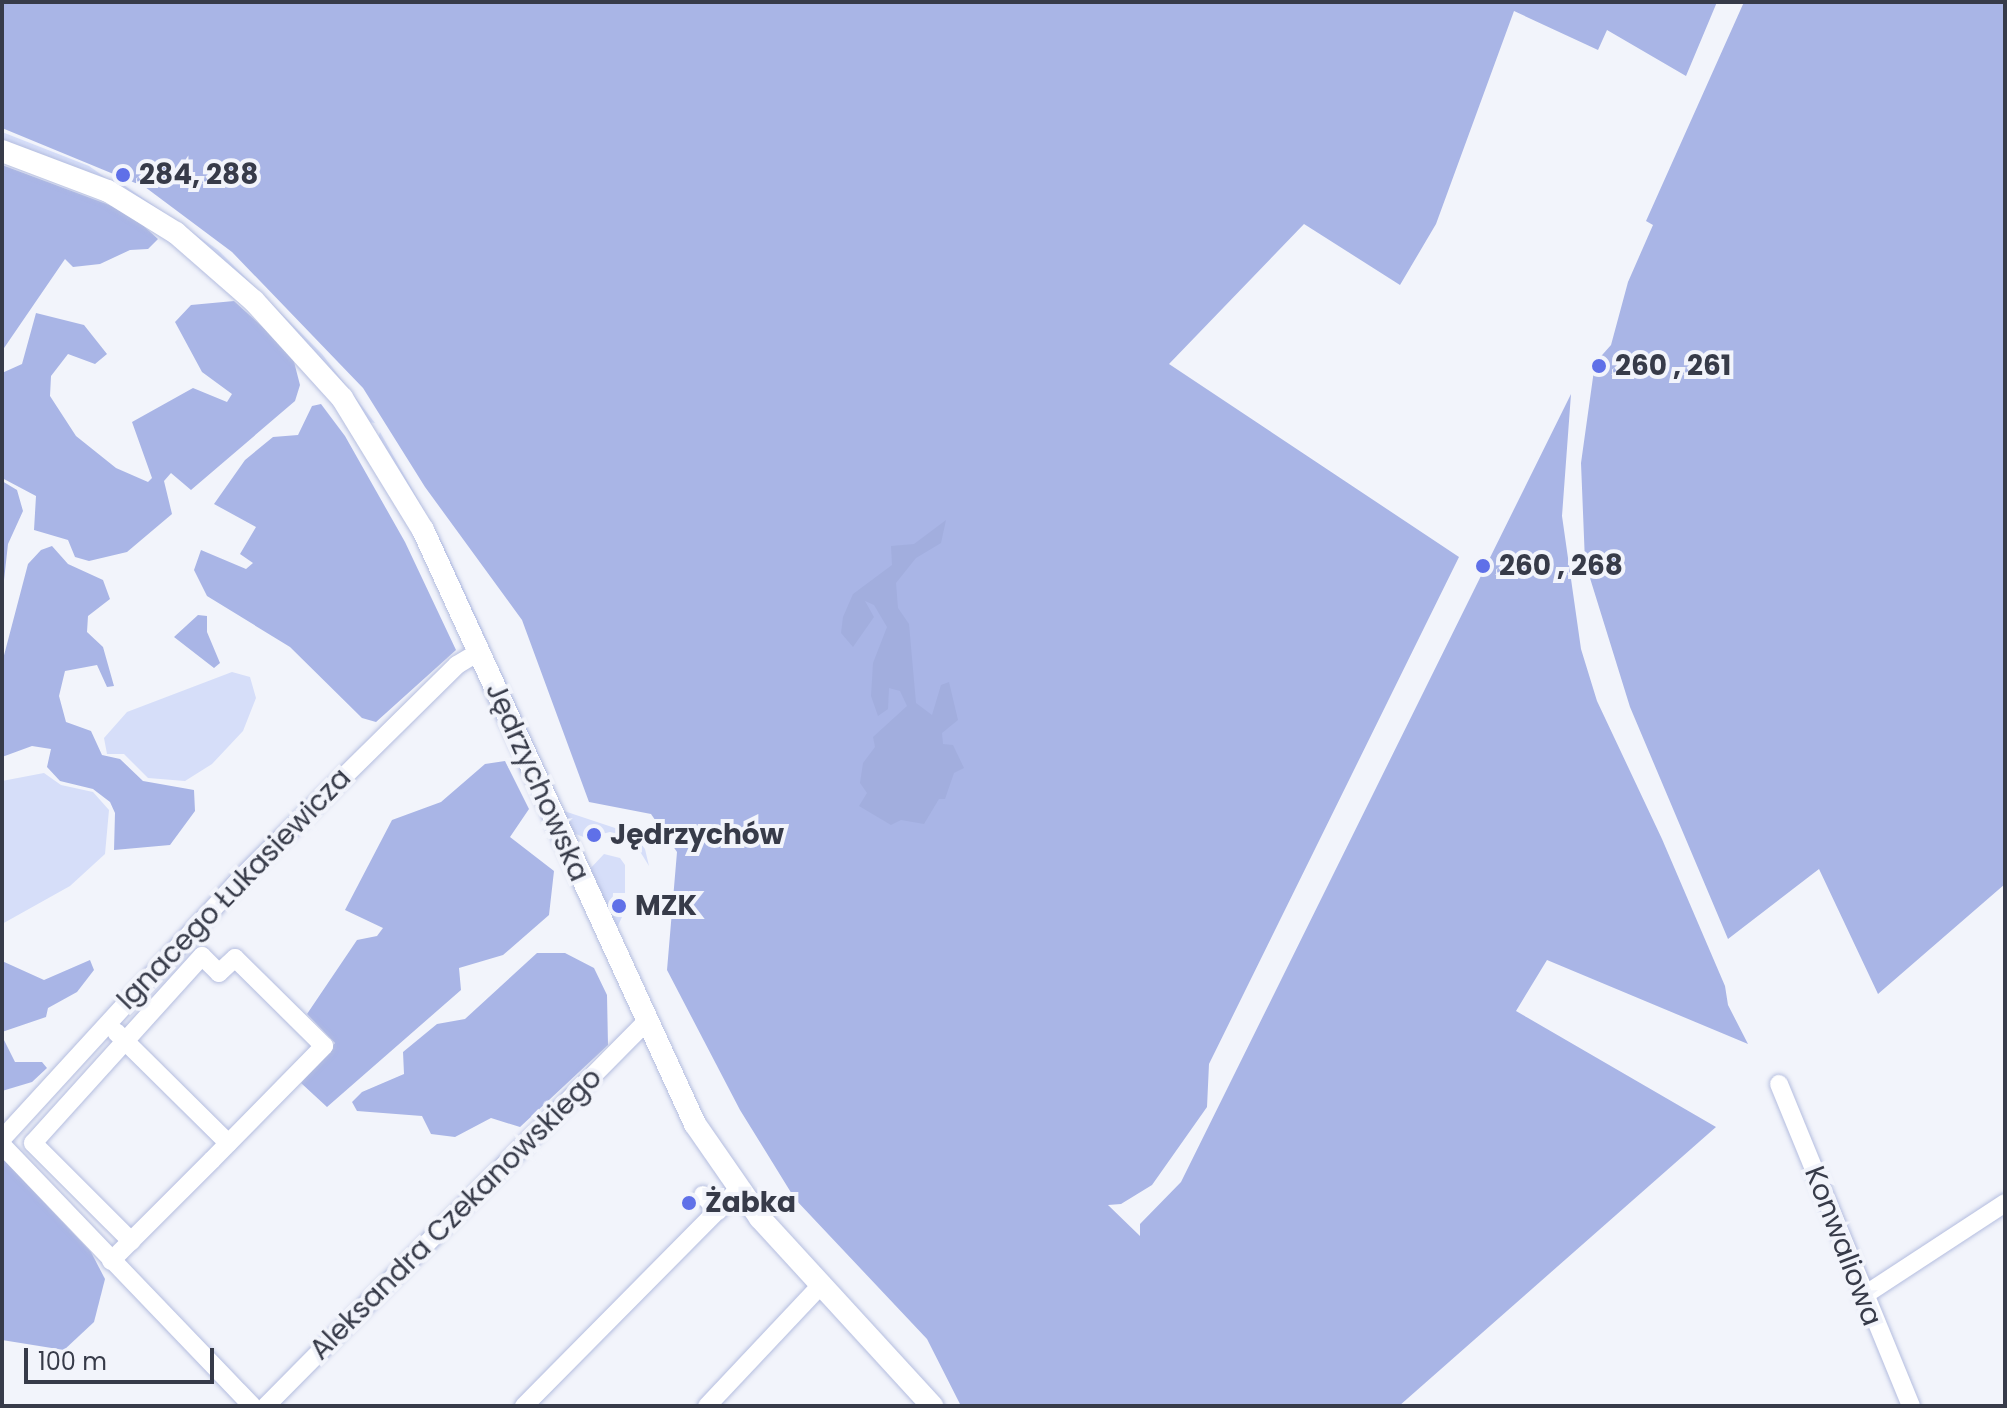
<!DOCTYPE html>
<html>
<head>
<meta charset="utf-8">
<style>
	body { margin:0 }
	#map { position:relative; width:2007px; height:1408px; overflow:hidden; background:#f2f4fb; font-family:Poppins,sans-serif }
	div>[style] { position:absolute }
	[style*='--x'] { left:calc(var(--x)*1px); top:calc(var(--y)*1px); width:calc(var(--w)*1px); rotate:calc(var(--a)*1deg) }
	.green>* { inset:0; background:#d6def9 }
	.forest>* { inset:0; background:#a9b5e6 }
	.water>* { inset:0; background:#a2aede }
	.roads { filter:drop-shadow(0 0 2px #b4bddf) drop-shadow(0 0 2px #b4bddf) }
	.minor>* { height:18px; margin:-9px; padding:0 9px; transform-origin:9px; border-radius:9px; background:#fff }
	.major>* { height:22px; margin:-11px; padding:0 11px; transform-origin:11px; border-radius:11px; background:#fff }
	.dots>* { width:22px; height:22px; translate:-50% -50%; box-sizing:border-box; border:4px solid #f2f4fb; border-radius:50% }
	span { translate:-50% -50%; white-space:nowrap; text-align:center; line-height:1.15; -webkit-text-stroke:8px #f2f4fb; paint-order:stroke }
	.poi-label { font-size:28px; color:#373b49; font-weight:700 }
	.left { translate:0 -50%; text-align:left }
	.street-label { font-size:28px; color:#373b49 }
	.frame { position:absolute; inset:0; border:4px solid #373b49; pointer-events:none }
	.scale { position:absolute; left:24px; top:1348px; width:190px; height:36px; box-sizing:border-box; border:4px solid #373b49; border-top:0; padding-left:10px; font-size:24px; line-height:28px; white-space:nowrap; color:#373b49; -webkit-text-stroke:6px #f2f4fb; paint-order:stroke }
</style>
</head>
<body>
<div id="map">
	<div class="green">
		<i style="clip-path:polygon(2px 132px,89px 166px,106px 178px,2px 145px)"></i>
		<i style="clip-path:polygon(118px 181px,218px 250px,322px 354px,375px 423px,368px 422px)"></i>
		<i style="clip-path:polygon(380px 432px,443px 544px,492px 651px,378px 437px)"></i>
		<i style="clip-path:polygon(500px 669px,564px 811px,633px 834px,645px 849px,649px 866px,631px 837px,610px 832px,586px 838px,568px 831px,494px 672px)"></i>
		<i style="clip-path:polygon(232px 672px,250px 677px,256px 698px,243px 731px,212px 764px,185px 781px,148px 778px,124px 754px,107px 754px,104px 738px,127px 712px)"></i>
		<i style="clip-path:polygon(44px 773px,61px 785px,93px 792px,109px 810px,105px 854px,70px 886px,2px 924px,2px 781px)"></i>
		<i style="clip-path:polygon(604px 854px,620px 858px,625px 865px,625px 893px,613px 893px,612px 915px,622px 917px,616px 930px,587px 872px)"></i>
	</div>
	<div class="forest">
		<i style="clip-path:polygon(2px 2px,1717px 2px,1686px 76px,1607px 30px,1598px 50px,1514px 11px,1436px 224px,1400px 285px,1304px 224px,1169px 364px,1459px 557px,1209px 1064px,1207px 1107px,1152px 1185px,1121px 1204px,1108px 1205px,1140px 1236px,1140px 1224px,1181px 1182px,1571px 394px,1562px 516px,1581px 649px,1597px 701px,1662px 839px,1725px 986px,1728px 1005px,1748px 1044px,1547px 960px,1516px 1011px,1716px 1127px,1399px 1406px,961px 1406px,927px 1339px,795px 1199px,740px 1110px,667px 970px,677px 852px,651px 814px,589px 802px,522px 620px,425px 487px,363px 388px,232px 252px,145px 187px,2px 128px)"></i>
		<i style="clip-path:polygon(1744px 2px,2005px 2px,2005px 884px,1878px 994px,1819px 869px,1728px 939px,1630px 707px,1585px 562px,1581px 463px,1595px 363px,1611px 345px,1628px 282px,1653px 225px,1646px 221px)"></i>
		<i style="clip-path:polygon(2px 165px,128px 212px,158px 239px,148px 249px,130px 250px,100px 264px,73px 267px,65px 259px,2px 351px)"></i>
		<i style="clip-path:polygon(234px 301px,292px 354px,300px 385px,295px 401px,191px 490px,171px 473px,164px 481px,172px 514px,127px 552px,89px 561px,75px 557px,68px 540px,34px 530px,36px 496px,2px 478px,2px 373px,22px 364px,36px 313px,84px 325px,107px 354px,95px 364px,68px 354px,51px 376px,50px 396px,76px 436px,116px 468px,148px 482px,152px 478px,132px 422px,193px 388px,227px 402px,232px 394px,202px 372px,175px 322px,191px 305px)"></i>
		<i style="clip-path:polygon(321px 404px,345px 436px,405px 542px,456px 650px,376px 722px,362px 718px,290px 647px,207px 596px,194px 570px,201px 550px,246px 569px,253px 563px,240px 554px,256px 527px,214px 504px,245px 460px,273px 437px,298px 435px,312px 406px)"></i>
		<i style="clip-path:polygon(2px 481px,17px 490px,23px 511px,8px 544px,2px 598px)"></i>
		<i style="clip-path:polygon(52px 546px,68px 564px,103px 580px,110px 599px,88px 616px,87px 632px,103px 647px,114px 686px,107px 687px,97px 665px,65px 671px,59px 696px,66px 722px,91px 731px,102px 755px,120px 759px,143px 781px,194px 790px,195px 811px,170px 845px,114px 850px,115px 813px,110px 802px,93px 789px,60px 781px,47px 767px,51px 749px,32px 746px,2px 757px,2px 663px,28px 564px,41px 550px)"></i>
		<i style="clip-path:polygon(198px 615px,207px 616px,207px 632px,220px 663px,214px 668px,174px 637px)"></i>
		<i style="clip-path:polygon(505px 761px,529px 809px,510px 837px,554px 871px,549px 915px,503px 955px,459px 968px,461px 990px,327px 1107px,301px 1083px,335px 1043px,307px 1014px,357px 940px,377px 936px,383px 928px,345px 910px,392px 820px,441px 802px,485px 764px)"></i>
		<i style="clip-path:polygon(537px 953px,565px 953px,594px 968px,607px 995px,608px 1045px,520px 1127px,491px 1118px,455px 1137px,431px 1134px,422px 1116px,357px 1111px,352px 1102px,362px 1092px,404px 1074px,403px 1052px,437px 1024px,465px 1019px)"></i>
		<i style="clip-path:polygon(90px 960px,94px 970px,77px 992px,48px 1008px,46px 1017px,2px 1032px,2px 961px,44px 980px)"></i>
		<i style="clip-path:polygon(2px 1036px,15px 1062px,42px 1062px,47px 1068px,32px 1082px,2px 1091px)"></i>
		<i style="clip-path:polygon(2px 1158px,91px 1252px,105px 1279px,94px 1322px,64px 1350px,2px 1340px)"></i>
	</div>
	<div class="water">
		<i style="clip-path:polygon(946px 520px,941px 543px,916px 558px,896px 583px,898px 608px,909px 624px,916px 703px,932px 715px,941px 685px,949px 682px,958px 720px,942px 733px,943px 744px,953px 745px,964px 768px,954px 773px,945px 799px,939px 799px,924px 824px,901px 820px,891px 825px,859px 806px,867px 793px,860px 783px,863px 763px,875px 747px,873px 737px,907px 706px,900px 691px,889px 688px,888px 709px,878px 716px,871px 696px,873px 663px,887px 627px,874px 605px,865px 601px,874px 617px,853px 647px,841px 633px,843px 617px,853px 594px,892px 565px,891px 546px,914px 544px)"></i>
	</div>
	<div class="roads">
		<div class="minor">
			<i style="--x:116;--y:1032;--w:158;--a:44.7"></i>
			<i style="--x:1779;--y:1084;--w:348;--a:67.7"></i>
			<i style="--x:2;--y:1139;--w:350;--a:-47.5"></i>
			<i style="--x:238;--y:881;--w:308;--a:-44.6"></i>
			<i style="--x:457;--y:665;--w:26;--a:-31"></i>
			<i style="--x:2;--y:1145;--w:361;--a:46.2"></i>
			<i style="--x:703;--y:1195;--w:22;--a:47"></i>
			<i style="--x:111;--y:1261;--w:143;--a:-45"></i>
			<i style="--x:212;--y:1160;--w:160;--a:-45.5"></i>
			<i style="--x:324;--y:1046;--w:125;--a:-135.3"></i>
			<i style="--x:235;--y:958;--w:22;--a:137"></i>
			<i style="--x:219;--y:973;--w:24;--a:-135"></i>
			<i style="--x:202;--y:956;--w:252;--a:132.1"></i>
			<i style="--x:33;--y:1143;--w:139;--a:45"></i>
			<i style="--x:1863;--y:1296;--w:170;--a:-33.2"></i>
			<i style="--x:266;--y:1406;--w:540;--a:-45.3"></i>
			<i style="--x:524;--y:1406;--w:304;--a:-45.3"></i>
			<i style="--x:707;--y:1406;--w:166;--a:-46.7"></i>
		</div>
		<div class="major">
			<i style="--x:2;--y:151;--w:113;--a:20.7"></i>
			<i style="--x:108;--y:191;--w:80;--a:31.7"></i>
			<i style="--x:176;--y:233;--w:103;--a:41.1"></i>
			<i style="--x:254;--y:301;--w:131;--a:47.8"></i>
			<i style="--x:342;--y:398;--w:155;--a:58.5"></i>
			<i style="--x:423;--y:530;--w:653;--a:65.4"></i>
			<i style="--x:695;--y:1124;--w:114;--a:55.3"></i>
			<i style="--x:760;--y:1218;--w:255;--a:47.5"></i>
		</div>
	</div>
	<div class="dots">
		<i style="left:123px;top:175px;background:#5f70e8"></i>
		<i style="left:1599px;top:366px;background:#5f70e8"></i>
		<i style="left:1483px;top:566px;background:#5f70e8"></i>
		<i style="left:594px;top:835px;background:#5f70e8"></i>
		<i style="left:619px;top:906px;background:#5f70e8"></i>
		<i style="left:689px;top:1203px;background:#5f70e8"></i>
	</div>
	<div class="poi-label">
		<span class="left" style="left:139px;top:175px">284, 288</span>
		<span class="left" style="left:1615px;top:366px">260 , 261</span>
		<span class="left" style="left:1499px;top:566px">260 , 268</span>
		<span class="left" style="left:610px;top:835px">Jędrzychów</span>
		<span class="left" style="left:635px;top:906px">MZK</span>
		<span class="left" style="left:705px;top:1203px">Żabka</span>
	</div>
	<div class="street-label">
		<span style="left:537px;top:782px;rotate:66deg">Jędrzychowska</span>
		<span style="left:234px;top:889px;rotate:-46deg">Ignacego Łukasiewicza</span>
		<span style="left:456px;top:1214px;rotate:-45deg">Aleksandra Czekanowskiego</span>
		<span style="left:1843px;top:1246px;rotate:69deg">Konwaliowa</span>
	</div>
	<div class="frame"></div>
	<div class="scale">100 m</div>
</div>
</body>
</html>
